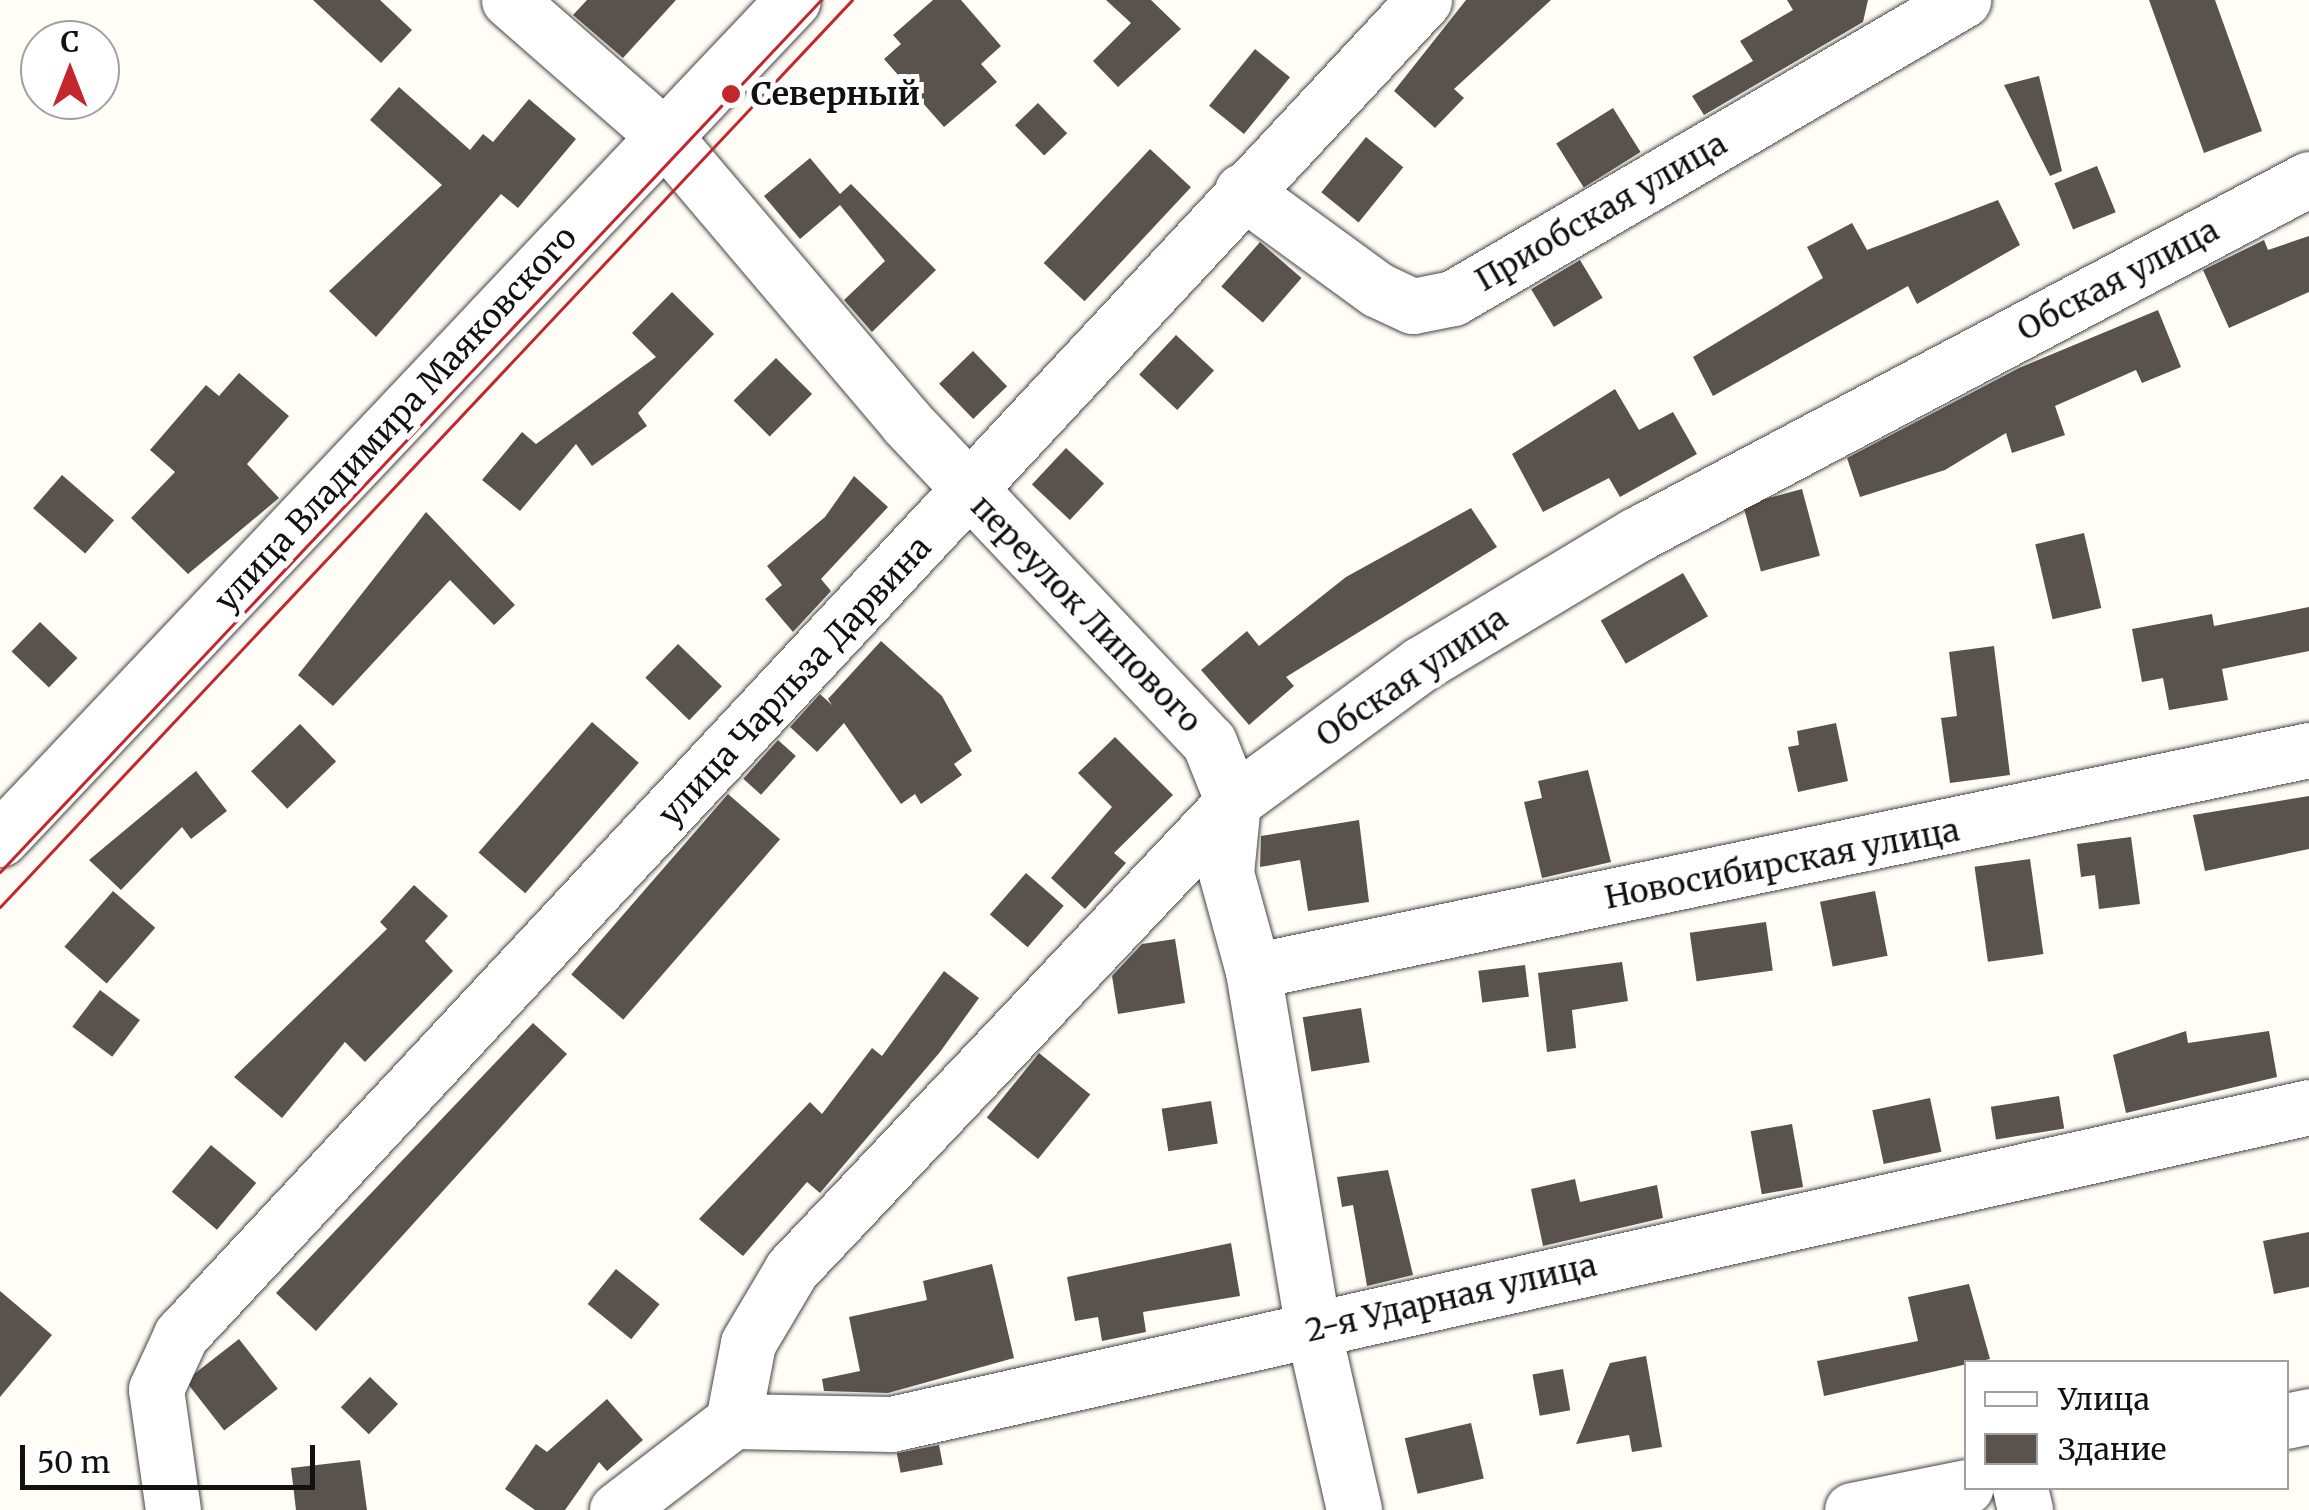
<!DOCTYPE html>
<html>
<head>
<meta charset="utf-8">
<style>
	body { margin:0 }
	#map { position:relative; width:2309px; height:1510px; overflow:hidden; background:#fffdf5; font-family:Merriweather,serif }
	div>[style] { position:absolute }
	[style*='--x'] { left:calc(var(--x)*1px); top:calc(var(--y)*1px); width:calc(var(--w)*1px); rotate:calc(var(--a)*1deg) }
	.building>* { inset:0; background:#5a524d; transform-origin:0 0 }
	.roads { filter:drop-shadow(0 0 2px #444) drop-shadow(0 0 2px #444) }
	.minor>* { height:55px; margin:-27.5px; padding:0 27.5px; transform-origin:27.5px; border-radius:27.5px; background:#fff }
	.tram>* { height:2.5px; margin:-1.25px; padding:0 1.25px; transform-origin:1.25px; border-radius:1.25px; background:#c4262e }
	.dots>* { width:28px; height:28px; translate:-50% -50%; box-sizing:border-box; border:5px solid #fff; border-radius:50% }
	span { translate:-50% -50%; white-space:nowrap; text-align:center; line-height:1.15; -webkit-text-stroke:10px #fff; paint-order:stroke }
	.poi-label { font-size:32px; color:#111; font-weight:700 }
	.left { translate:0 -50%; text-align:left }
	.street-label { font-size:32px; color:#111 }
	.legend { position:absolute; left:1964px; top:1360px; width:325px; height:130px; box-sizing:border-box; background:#fff; border:2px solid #a0a0a0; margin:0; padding:12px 18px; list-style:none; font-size:30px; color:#111 }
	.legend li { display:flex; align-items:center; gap:20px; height:50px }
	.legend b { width:50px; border:2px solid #a0a0a0 }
	.north { position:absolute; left:20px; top:20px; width:100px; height:100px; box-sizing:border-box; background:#fff; border:2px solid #a0a0a0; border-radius:50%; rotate:0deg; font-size:28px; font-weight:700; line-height:40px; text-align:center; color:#111 }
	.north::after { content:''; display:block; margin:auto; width:35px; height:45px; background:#c4262e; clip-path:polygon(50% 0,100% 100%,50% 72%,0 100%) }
	.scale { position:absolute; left:20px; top:1445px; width:295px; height:45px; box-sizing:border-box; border:5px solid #111; border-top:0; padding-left:12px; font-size:30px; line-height:35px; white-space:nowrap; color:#111; -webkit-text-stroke:8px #fff; paint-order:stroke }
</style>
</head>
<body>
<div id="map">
	<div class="building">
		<i style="clip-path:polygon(313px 0,380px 0,412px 30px,381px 63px)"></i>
		<i style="clip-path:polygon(587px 0,676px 0,623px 58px,573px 15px)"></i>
		<i style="clip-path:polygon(933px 0,961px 0,1001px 46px,981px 64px,997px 82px,944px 127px,884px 59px,901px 44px,893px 35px)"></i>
		<i style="clip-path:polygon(1106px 0,1151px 0,1181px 29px,1118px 87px,1093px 61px,1131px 23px)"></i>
		<i style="clip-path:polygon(1466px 0,1551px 0,1454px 89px,1464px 98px,1435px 128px,1394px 91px)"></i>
		<i style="clip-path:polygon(1787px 0,1868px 0,1863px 22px,1704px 115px,1692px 96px,1753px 61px,1740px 41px,1793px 10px)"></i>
		<i style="clip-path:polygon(2149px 0,2215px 0,2262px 131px,2204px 153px)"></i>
		<i style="left:1255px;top:49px;width:45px;height:73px;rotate:39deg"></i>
		<i style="clip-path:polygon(2039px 76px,2062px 171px,2050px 176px,2004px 85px)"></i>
		<i style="clip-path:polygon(399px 87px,470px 150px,483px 134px,493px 142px,529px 99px,576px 139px,518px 208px,501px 194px,376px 337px,329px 291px,442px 185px,370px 120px)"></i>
		<i style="left:1038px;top:103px;width:42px;height:32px;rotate:46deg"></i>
		<i style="left:1613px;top:108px;width:52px;height:67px;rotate:58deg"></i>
		<i style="left:1366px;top:137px;width:48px;height:71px;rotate:39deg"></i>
		<i style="left:1150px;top:149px;width:56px;height:156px;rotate:43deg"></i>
		<i style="clip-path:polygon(810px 158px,840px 194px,851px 184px,936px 270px,872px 332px,844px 300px,885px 261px,840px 205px,800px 239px,764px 196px)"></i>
		<i style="left:2097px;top:166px;width:50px;height:46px;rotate:68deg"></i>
		<i style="clip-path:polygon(1998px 200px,2020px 245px,1917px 304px,1908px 286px,1713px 396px,1693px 357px,1823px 278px,1807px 247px,1852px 223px,1867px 250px)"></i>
		<i style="clip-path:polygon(2309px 236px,2309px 292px,2229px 328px,2203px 270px,2264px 240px,2268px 250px)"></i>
		<i style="left:1260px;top:242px;width:55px;height:59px;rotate:41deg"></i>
		<i style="left:1580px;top:260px;width:44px;height:57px;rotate:59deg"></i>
		<i style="clip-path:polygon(672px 292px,714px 334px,638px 413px,647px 426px,592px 466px,576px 444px,520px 511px,482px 480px,522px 432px,536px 444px,656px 357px,632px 333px)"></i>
		<i style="clip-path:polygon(2158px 310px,2181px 367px,2142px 383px,2136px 370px,2055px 406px,2065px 435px,2012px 453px,2006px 433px,1945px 470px,1860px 497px,1847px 458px,2019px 368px)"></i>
		<i style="left:1176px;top:335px;width:52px;height:54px;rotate:43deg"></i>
		<i style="left:973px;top:351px;width:49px;height:47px;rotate:46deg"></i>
		<i style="left:776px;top:358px;width:51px;height:60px;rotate:45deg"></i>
		<i style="clip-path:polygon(239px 373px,289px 416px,247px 464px,279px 498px,188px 574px,131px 518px,175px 472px,150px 450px,206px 385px,219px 396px)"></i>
		<i style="clip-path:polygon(1615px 389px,1639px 430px,1673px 412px,1697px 454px,1620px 497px,1609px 478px,1543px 512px,1512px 454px)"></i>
		<i style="left:1066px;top:448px;width:52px;height:50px;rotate:43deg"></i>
		<i style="left:62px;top:475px;width:69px;height:44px;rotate:41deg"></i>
		<i style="clip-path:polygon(854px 476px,888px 507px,821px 579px,831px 591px,793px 632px,765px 599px,782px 585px,767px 566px,825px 517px)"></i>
		<i style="left:1802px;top:489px;width:69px;height:61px;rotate:75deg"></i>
		<i style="clip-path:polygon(1471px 508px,1497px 547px,1286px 677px,1294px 686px,1249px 725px,1201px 670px,1247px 631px,1259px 646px,1346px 577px)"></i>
		<i style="clip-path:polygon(426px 512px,515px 605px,494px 625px,450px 580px,333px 706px,298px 675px)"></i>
		<i style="left:2084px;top:533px;width:77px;height:50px;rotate:77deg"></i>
		<i style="left:1683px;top:573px;width:50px;height:95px;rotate:60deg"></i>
		<i style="clip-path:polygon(2309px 607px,2309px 651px,2222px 669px,2228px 700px,2169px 710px,2163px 678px,2142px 682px,2132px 629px,2212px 614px,2214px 626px)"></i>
		<i style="left:40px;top:622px;width:52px;height:41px;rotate:44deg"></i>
		<i style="clip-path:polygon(881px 641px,942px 696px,972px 751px,954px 764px,962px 775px,921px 804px,915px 794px,901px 804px,844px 723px,817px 752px,790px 727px,820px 694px,832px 705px,828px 699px)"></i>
		<i style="left:678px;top:644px;width:61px;height:47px;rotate:44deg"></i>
		<i style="clip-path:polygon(1994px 646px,2010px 775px,1950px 783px,1941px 718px,1957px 716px,1949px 652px)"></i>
		<i style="left:592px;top:722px;width:62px;height:173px;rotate:41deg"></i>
		<i style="clip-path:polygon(1836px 723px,1848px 781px,1798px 792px,1788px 747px,1799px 745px,1797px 731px)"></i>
		<i style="left:300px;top:724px;width:52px;height:68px;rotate:46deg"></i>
		<i style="clip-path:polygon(1115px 737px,1173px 795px,1114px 853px,1126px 863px,1085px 909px,1051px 878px,1112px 807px,1078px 773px)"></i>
		<i style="left:778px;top:740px;width:24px;height:52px;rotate:42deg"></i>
		<i style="clip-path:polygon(1588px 770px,1611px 862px,1542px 878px,1524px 802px,1542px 798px,1538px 781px)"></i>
		<i style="clip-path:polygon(196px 771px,227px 811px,191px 839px,182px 827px,121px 890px,89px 860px)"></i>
		<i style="left:728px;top:794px;width:69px;height:239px;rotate:41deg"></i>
		<i style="clip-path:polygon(2309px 796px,2309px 849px,2205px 871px,2193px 815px)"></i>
		<i style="clip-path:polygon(1359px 820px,1369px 902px,1308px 911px,1300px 860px,1260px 867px,1261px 836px)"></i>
		<i style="clip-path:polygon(2131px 837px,2140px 904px,2099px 909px,2095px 875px,2081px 877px,2077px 844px)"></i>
		<i style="left:2030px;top:859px;width:96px;height:56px;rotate:82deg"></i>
		<i style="left:1026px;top:873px;width:50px;height:55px;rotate:41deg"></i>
		<i style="clip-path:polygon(414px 885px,448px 916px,425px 941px,453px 971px,365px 1062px,345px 1042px,282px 1118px,234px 1077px,387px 929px,380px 922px)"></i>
		<i style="left:113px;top:891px;width:56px;height:74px;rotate:41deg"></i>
		<i style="left:1875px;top:891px;width:66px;height:56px;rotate:79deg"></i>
		<i style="left:1766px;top:922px;width:49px;height:77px;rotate:82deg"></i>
		<i style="clip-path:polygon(1175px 939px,1185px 1003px,1118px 1014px,1112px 976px,1142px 944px)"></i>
		<i style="clip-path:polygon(1622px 962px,1628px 1001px,1572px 1010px,1576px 1048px,1547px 1052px,1538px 973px)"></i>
		<i style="left:1525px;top:965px;width:32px;height:47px;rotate:83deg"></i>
		<i style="clip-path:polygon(944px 971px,979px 998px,940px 1052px,820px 1193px,807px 1182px,743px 1256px,699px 1219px,810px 1102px,822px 1114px,872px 1048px,882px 1056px)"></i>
		<i style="left:100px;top:990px;width:50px;height:46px;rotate:37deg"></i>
		<i style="left:1361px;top:1008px;width:55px;height:59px;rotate:81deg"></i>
		<i style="clip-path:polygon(533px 1023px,567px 1054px,316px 1331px,276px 1293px)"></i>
		<i style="clip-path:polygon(2186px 1031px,2188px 1043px,2269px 1031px,2277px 1077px,2126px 1113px,2113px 1055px)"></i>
		<i style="left:1039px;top:1053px;width:66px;height:83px;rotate:39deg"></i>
		<i style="left:2059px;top:1096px;width:33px;height:69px;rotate:81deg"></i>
		<i style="left:1930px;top:1098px;width:55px;height:59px;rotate:78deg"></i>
		<i style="left:1211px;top:1101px;width:43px;height:50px;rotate:81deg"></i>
		<i style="left:1792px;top:1124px;width:64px;height:42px;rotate:80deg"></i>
		<i style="left:211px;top:1145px;width:59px;height:61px;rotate:40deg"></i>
		<i style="clip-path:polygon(1388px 1170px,1413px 1275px,1367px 1286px,1353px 1205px,1342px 1207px,1337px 1177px)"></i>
		<i style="clip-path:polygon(1575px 1179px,1580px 1202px,1657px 1185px,1663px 1218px,1543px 1246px,1531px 1189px)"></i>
		<i style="clip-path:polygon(2309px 1232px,2309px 1287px,2274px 1294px,2263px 1241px)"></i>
		<i style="clip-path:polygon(1231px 1243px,1240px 1296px,1143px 1312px,1146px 1332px,1102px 1341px,1098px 1317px,1075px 1321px,1067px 1277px)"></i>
		<i style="clip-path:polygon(992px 1264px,1014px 1358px,888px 1393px,824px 1391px,822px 1379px,860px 1371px,849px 1317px,927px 1300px,923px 1281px)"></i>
		<i style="left:616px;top:1269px;width:56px;height:45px;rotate:39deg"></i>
		<i style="clip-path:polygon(1969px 1284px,1990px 1359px,1824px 1396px,1817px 1361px,1918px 1341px,1908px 1297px)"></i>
		<i style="clip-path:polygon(0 1291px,52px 1335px,0 1397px)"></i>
		<i style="left:239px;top:1339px;width:63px;height:68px;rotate:52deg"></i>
		<i style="clip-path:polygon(1646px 1356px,1662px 1447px,1632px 1452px,1629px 1435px,1576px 1444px,1610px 1363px)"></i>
		<i style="left:1563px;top:1369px;width:42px;height:31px;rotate:80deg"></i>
		<i style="left:370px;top:1377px;width:39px;height:42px;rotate:44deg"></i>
		<i style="clip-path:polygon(607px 1399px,643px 1440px,607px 1471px,599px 1462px,565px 1510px,535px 1510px,505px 1489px,536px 1444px,547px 1452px)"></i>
		<i style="left:1471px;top:1423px;width:57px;height:68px;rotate:77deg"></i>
		<i style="left:939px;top:1445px;width:20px;height:43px;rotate:79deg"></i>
		<i style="clip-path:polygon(360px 1460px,367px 1510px,296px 1510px,291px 1468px)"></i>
	</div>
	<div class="roads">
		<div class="minor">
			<i style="--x:509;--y:0;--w:205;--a:41.2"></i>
			<i style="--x:663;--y:135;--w:377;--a:49.7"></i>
			<i style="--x:907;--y:423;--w:439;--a:46.6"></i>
			<i style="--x:1209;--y:742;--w:65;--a:68.2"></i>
			<i style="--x:1233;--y:802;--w:71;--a:95.6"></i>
			<i style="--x:1226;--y:873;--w:102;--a:74.6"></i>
			<i style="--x:1253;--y:971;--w:363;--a:80.5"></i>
			<i style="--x:1313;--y:1329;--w:186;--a:77.2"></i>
			<i style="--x:1242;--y:191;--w:168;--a:36.1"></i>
			<i style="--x:1378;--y:290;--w:38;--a:25"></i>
			<i style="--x:1413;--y:306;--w:41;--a:-11.3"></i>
			<i style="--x:1453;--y:298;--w:591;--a:-30.3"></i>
			<i style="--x:0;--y:839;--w:1154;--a:-46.61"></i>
			<i style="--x:1253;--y:971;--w:1079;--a:-11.82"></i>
			<i style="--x:733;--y:1421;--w:79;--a:-79.1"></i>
			<i style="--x:748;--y:1343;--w:86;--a:-59.3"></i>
			<i style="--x:792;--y:1269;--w:642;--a:-46.64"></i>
			<i style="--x:1233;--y:802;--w:233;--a:-36.3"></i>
			<i style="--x:1421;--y:664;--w:251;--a:-31"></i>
			<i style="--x:1636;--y:535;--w:761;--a:-27.88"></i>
			<i style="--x:2286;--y:1421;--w:24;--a:-12"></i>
			<i style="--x:2020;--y:1488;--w:23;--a:77"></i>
			<i style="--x:173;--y:1510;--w:122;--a:-98"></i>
			<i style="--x:156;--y:1389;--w:60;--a:-65.2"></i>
			<i style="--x:181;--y:1335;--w:1824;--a:-47.04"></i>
			<i style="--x:617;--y:1510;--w:146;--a:-37.5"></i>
			<i style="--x:733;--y:1421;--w:158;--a:1.1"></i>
			<i style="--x:891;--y:1424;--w:1453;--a:-12.6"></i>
			<i style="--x:1852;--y:1510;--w:116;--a:-11.4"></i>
		</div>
	</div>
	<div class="tram">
		<i style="--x:0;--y:872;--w:1198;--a:-46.73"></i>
		<i style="--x:0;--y:907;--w:1244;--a:-46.79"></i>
	</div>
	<div class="dots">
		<i style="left:731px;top:94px;background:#c4262e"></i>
	</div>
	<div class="poi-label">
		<span class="left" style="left:751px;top:94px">Северный</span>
	</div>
	<div class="street-label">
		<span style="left:1601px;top:212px;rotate:-30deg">Приобская улица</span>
		<span style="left:2118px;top:280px;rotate:-28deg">Обская улица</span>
		<span style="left:396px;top:419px;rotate:-47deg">улица Владимира Маяковского</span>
		<span style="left:1086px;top:614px;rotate:46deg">переулок Липового</span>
		<span style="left:1412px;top:677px;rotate:-34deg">Обская улица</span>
		<span style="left:795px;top:681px;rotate:-47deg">улица Чарльза Дарвина</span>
		<span style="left:1782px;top:864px;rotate:-11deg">Новосибирская улица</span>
		<span style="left:1451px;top:1298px;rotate:-13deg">2-я Ударная улица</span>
	</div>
	<ul class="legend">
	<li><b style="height:12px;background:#fff"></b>Улица</li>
	<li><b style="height:28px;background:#5a524d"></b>Здание</li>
	</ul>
	<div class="north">С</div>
	<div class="scale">50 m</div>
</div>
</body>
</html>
